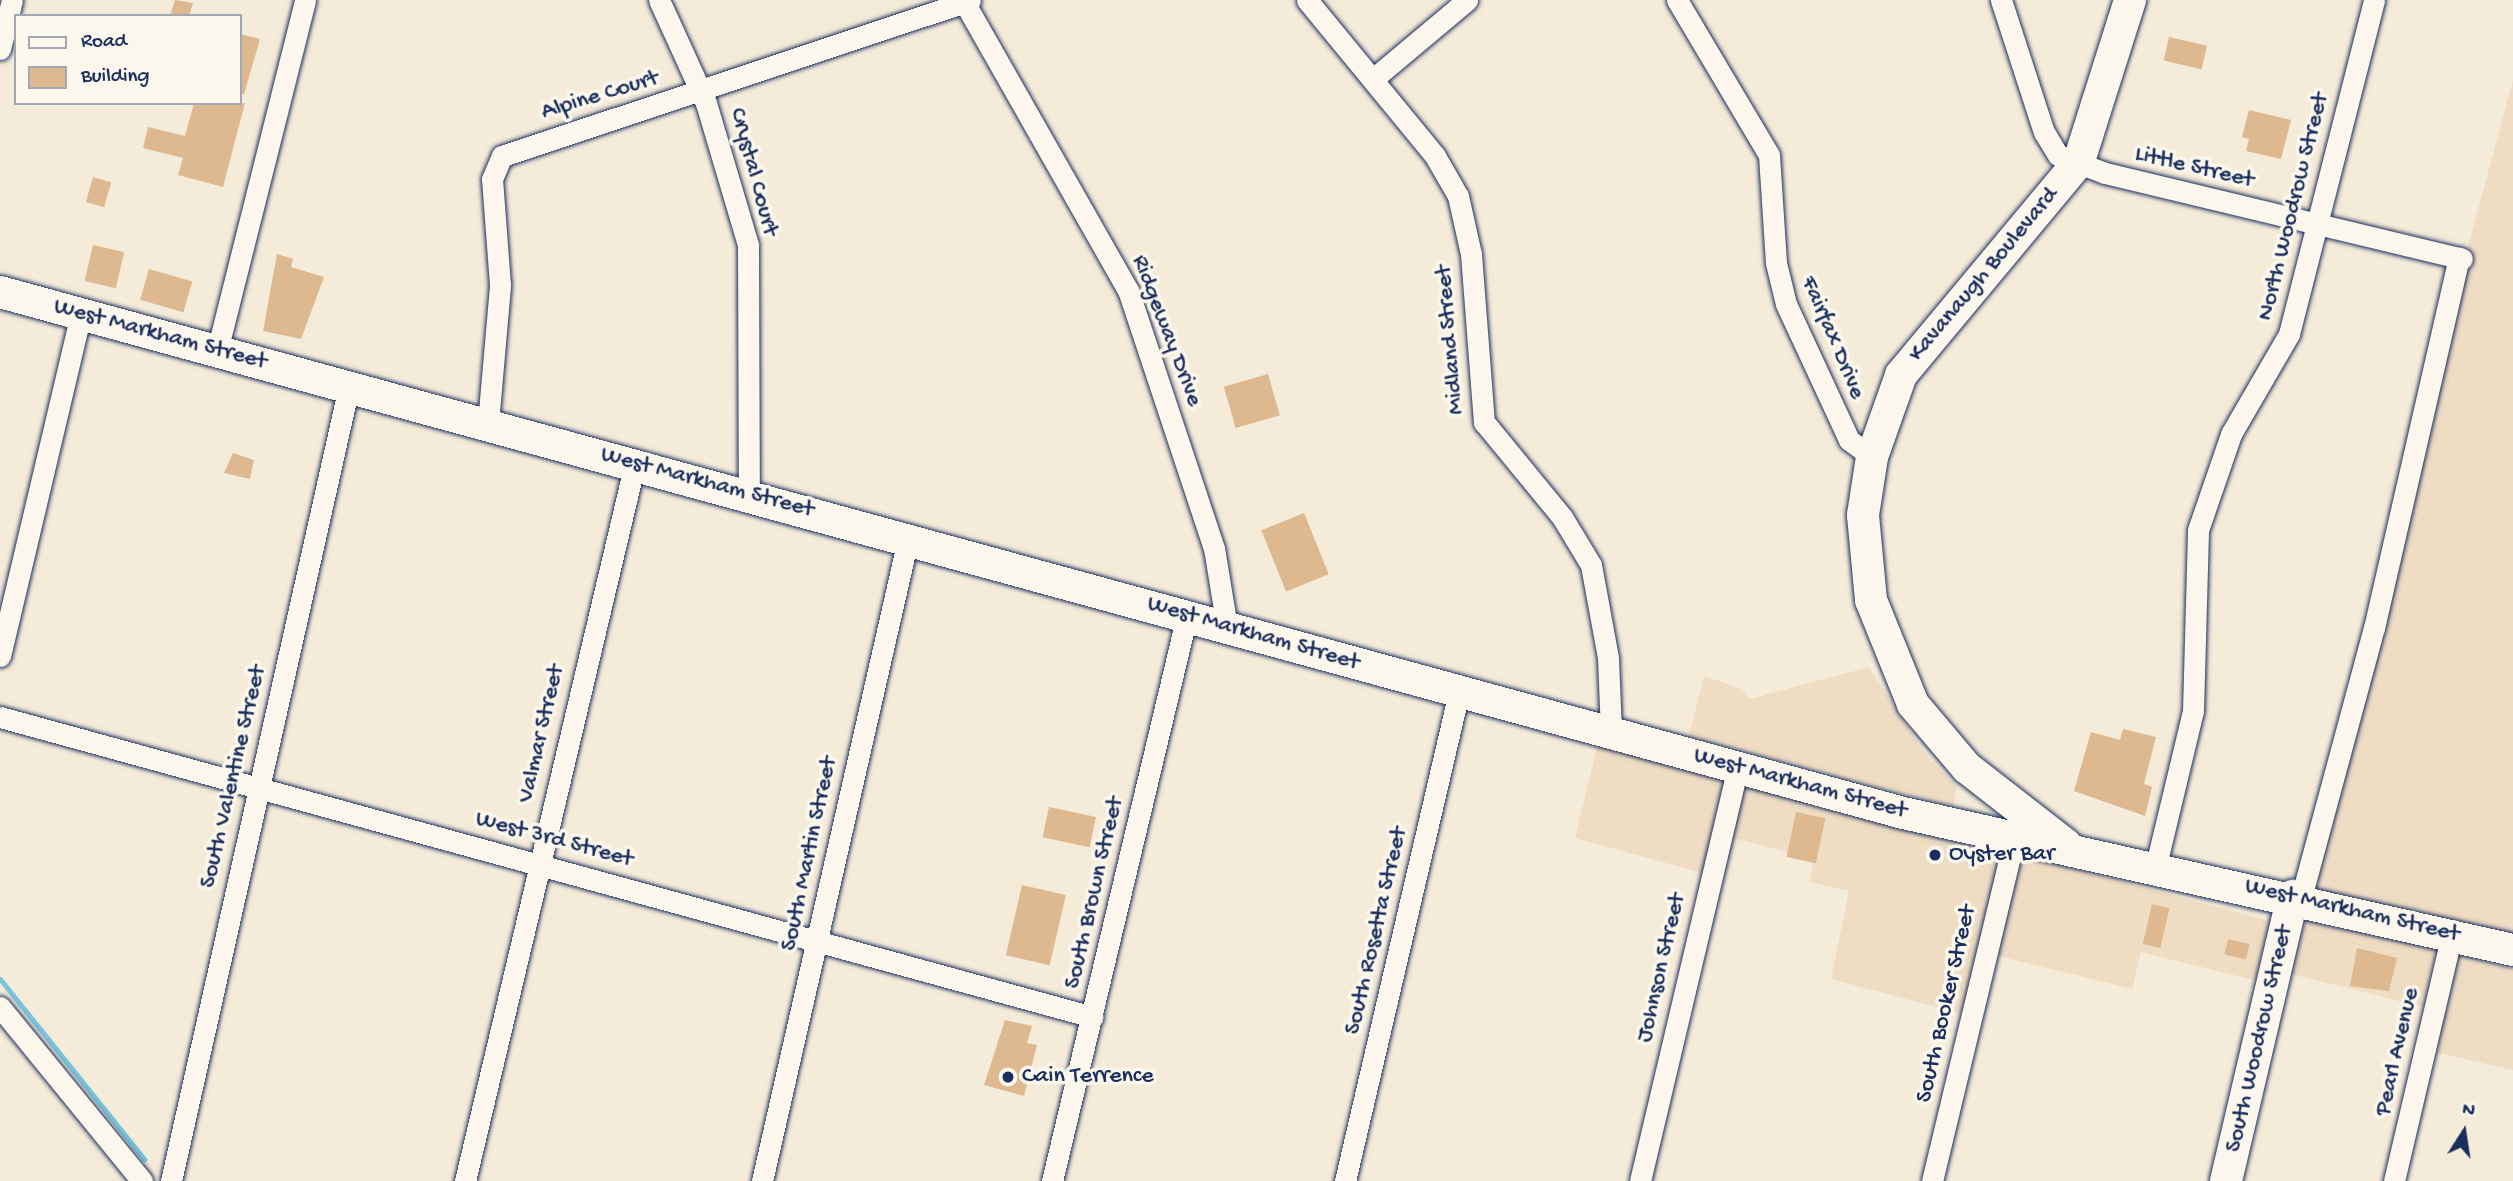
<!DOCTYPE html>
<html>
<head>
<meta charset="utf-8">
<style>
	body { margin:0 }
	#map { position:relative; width:2513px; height:1181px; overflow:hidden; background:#f5ebd9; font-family:"Gochi Hand",sans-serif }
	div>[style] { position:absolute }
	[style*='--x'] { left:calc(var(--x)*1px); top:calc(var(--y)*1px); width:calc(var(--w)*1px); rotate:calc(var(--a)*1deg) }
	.built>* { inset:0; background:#eedcc3 }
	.stream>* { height:5px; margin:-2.5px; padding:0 2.5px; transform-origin:2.5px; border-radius:2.5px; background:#7bc4dc }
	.building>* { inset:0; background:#deb98f; transform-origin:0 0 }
	.roads { filter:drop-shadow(0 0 2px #1b2f5e) drop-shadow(0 0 2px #1b2f5e) }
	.street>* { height:21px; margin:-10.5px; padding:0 10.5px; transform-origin:10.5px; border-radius:10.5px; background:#fbf7ec }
	.secondary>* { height:32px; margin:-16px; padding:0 16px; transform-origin:16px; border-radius:16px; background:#fbf7ec }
	.dots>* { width:19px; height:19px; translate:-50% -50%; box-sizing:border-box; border:4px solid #fbf7ec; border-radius:50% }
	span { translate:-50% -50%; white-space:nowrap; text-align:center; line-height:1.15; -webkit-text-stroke:7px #fbf7ec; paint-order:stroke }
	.street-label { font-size:24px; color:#1b2f5e }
	.poi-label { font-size:24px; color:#1b2f5e }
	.left { translate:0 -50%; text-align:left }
	.legend { position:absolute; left:14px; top:14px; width:228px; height:91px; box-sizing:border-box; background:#fbf7ec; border:2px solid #a1a7b3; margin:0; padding:9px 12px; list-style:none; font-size:21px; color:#1b2f5e }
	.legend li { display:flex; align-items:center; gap:14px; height:35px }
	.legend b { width:35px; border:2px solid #a1a7b3 }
	.north { position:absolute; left:2429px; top:1097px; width:70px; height:70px; -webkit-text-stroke:5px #fbf7ec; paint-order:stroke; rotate:12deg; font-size:19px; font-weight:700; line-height:28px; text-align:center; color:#1b2f5e }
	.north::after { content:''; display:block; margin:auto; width:24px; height:32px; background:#1b2f5e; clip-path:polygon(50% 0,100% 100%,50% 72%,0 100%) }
</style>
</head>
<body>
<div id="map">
	<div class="built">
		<i style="clip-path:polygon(2513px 80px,2513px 950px,2293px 896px)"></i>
		<i style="clip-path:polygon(1869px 667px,1925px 754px,1957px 787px,1953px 807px,1689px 736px,1704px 676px,1742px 689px,1750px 699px)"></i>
		<i style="clip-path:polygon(1598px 743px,2303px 930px,2310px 915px,2513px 969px,2513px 1070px,2417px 1048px,2428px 1008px,2291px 974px,2286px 988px,2141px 952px,2132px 989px,1994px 955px,1982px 1019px,1831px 979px,1849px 891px,1810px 882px,1813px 859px,1734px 838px,1724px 879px,1575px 838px)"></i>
	</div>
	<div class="stream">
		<i style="--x:0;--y:979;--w:231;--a:51.3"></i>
	</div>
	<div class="building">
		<i style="clip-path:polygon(175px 0,193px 3px,189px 16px,170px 16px)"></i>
		<i style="clip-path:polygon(240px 34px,260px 39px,244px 94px,240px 94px)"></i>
		<i style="left:2169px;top:37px;width:39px;height:24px;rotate:13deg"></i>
		<i style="clip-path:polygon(194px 103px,245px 103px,223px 187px,178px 175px,183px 158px,143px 148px,148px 127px,185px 136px)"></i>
		<i style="clip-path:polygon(2249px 110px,2291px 120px,2281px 159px,2246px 151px,2249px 139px,2242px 137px)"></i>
		<i style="left:93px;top:177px;width:19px;height:26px;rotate:16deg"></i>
		<i style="left:93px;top:245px;width:32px;height:37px;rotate:13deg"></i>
		<i style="clip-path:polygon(277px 254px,293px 259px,291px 267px,324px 277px,301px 339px,263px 331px)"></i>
		<i style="left:149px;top:269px;width:45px;height:32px;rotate:16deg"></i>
		<i style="left:1268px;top:374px;width:43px;height:46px;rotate:74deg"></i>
		<i style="clip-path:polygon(233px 453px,254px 460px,250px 479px,224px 473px)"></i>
		<i style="left:1304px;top:513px;width:66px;height:46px;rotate:68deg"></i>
		<i style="clip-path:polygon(2123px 729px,2156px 737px,2144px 784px,2152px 787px,2145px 816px,2074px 791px,2091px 732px,2120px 740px)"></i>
		<i style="left:1049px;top:807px;width:48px;height:31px;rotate:12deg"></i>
		<i style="left:1796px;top:812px;width:30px;height:46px;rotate:12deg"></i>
		<i style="left:1022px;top:885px;width:45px;height:72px;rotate:13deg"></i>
		<i style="left:2152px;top:904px;width:18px;height:41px;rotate:13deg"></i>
		<i style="left:2228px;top:939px;width:22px;height:16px;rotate:13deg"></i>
		<i style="clip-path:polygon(2357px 948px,2397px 958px,2389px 991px,2350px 986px)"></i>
		<i style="clip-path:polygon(1005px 1020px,1032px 1026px,1027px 1043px,1037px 1045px,1024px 1096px,984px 1085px)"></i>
	</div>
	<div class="roads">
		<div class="street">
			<i style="--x:659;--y:0;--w:113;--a:65.5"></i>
			<i style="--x:706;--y:103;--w:148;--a:73.5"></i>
			<i style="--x:748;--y:245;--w:249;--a:89.8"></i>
			<i style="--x:963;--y:0;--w:334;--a:60.4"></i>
			<i style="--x:1128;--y:290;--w:272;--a:71.6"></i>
			<i style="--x:1214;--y:548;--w:80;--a:80.7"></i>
			<i style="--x:1307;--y:0;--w:202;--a:50.6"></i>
			<i style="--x:1435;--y:156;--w:46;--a:60.1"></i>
			<i style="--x:1458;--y:196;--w:59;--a:77.4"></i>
			<i style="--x:1471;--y:254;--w:169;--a:85.6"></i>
			<i style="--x:1484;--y:422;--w:123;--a:50.6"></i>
			<i style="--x:1562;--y:517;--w:56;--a:58.9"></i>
			<i style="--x:1591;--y:565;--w:95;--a:79.6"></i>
			<i style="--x:1608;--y:658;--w:75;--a:87.7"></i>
			<i style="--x:1677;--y:0;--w:180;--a:59.3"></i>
			<i style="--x:1769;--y:155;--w:108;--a:86.3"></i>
			<i style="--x:1776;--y:263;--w:42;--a:76.3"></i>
			<i style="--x:1786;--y:304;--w:150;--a:65.1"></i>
			<i style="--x:1849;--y:440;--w:29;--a:36"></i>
			<i style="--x:2001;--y:0;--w:139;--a:72"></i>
			<i style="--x:2044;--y:132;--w:27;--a:59"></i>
			<i style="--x:2058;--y:155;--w:50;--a:21"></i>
			<i style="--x:2105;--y:173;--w:367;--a:13.5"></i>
			<i style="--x:0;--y:49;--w:50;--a:-76.2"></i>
			<i style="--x:1373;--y:79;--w:123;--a:-40"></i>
			<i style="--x:217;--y:351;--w:362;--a:-75.9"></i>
			<i style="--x:488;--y:423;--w:139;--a:-85"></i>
			<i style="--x:500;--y:285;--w:106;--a:-94.3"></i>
			<i style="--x:492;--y:179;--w:25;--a:-67"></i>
			<i style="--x:502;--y:156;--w:493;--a:-18.4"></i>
			<i style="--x:0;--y:656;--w:351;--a:-76.7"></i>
			<i style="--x:0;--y:717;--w:1133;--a:15.35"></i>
			<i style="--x:2156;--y:865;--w:158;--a:-76.5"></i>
			<i style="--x:2193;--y:711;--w:181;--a:-88.4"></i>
			<i style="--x:2198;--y:530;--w:102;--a:-71"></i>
			<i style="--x:2231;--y:434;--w:116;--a:-59.9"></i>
			<i style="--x:2289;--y:334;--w:345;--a:-75.7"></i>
			<i style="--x:2301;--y:898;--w:280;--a:-74.9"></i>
			<i style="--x:2374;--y:628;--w:380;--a:-77.1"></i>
			<i style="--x:0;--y:1007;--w:225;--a:50.8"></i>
			<i style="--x:171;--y:1181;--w:815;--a:-77.38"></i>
			<i style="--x:465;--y:1181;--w:738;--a:-76.68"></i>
			<i style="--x:762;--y:1181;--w:658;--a:-77.19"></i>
			<i style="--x:1052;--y:1181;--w:582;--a:-76.58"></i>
			<i style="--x:1345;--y:1181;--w:502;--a:-76.88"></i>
			<i style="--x:1640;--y:1181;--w:425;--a:-76.7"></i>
			<i style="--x:1932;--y:1181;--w:351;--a:-76.5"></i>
			<i style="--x:2394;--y:1181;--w:254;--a:-76.8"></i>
		</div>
		<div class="secondary">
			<i style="--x:0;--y:292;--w:1969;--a:15.31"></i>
			<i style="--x:1899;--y:812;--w:629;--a:12.67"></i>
			<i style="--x:2066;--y:845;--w:125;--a:-142.1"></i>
			<i style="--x:1967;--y:768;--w:84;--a:-130.2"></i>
			<i style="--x:1913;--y:704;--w:112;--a:-112"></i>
			<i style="--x:1871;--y:600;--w:85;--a:-95.4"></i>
			<i style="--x:1863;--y:515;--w:59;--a:-81.2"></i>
			<i style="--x:1872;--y:457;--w:87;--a:-70.5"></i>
			<i style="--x:1901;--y:375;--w:278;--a:-50.2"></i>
			<i style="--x:2079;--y:161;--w:169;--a:-72.4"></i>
			<i style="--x:2226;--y:1181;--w:293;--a:-76.8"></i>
		</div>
	</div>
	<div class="dots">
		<i style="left:1935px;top:855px;background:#1b2f5e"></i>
		<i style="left:1008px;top:1077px;background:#1b2f5e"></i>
	</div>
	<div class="street-label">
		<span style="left:600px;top:96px;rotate:-17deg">Alpine Court</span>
		<span style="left:2194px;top:168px;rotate:13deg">Little Street</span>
		<span style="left:753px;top:172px;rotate:75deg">Crystal Court</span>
		<span style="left:2294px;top:207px;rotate:-76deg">North Woodrow Street</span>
		<span style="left:1984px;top:275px;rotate:-50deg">Kavanaugh Boulevard</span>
		<span style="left:1166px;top:331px;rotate:69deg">Ridgeway Drive</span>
		<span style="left:160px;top:335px;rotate:15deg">West Markham Street</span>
		<span style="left:1832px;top:338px;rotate:67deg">Fairfax Drive</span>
		<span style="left:1451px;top:340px;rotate:-95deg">Midland Street</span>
		<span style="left:707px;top:483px;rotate:15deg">West Markham Street</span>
		<span style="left:1253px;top:634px;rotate:16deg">West Markham Street</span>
		<span style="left:542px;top:734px;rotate:-77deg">Valmar Street</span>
		<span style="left:234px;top:777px;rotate:-77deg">South Valentine Street</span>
		<span style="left:1800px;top:784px;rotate:15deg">West Markham Street</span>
		<span style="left:554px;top:840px;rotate:15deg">West 3rd Street</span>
		<span style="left:810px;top:854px;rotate:-78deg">South Martin Street</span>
		<span style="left:1095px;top:893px;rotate:-77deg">South Brown Street</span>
		<span style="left:2352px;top:911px;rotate:13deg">West Markham Street</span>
		<span style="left:1377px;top:931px;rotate:-77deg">South Rosetta Street</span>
		<span style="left:1662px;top:968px;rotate:-77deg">Johnson Street</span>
		<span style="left:1947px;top:1004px;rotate:-77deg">South Booker Street</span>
		<span style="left:2260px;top:1039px;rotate:-77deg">South Woodrow Street</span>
		<span style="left:2398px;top:1052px;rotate:-77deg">Pearl Avenue</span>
	</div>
	<div class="poi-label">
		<span class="left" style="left:1949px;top:855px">Oyster Bar</span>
		<span class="left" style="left:1022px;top:1077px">Cain Terrence</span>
	</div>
	<ul class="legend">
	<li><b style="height:9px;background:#fbf7ec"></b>Road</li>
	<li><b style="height:19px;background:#deb98f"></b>Building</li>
	</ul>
	<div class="north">N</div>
</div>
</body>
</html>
